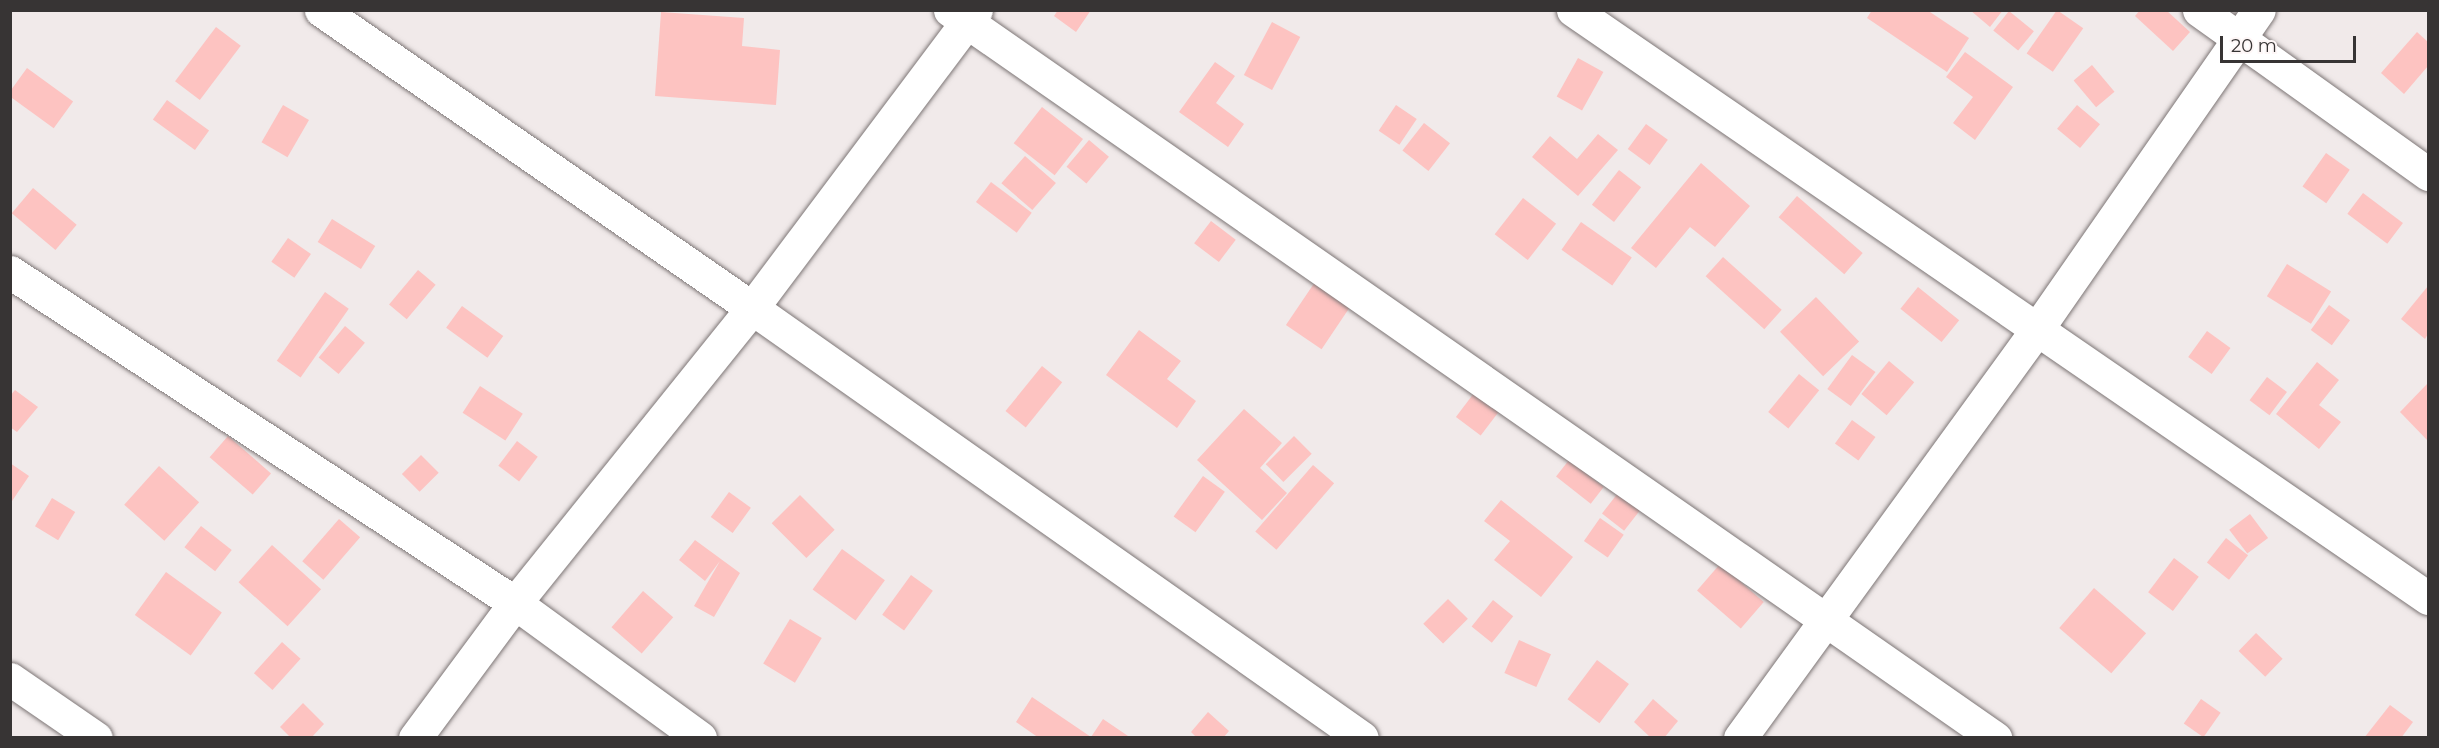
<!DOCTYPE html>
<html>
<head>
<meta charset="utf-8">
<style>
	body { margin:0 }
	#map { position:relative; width:2439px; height:748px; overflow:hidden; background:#f1eaea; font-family:Montserrat,sans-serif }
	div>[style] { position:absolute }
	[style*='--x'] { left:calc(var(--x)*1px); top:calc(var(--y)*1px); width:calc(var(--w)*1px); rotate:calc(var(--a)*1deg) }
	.building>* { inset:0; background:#fdc3c1; transform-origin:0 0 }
	.roads { filter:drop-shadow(0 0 2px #7d7676) drop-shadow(0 0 2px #7d7676) }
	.street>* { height:33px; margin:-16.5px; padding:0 16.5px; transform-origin:16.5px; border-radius:16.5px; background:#fff }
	span { translate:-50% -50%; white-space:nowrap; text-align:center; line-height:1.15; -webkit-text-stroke:5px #fef7f7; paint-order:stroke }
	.frame { position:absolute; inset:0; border:12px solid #373434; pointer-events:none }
	.scale { position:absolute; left:2220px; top:36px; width:136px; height:27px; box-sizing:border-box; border:3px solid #373434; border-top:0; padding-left:8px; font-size:18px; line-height:21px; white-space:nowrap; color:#373434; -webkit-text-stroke:4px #fef7f7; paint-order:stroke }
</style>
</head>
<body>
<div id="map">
	<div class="building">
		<i style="clip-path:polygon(1058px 10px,1091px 10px,1076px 32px,1054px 16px)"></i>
		<i style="clip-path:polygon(1872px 10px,1927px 10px,1969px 38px,1947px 72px,1867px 18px)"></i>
		<i style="clip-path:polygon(1970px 10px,2003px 10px,1990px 27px)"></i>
		<i style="left:2057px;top:10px;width:32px;height:53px;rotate:35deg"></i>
		<i style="clip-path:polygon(2140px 10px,2166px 10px,2190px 32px,2173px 51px,2135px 16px)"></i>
		<i style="left:2009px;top:11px;width:32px;height:25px;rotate:39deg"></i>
		<i style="clip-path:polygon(661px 12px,744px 18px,742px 46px,780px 50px,776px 105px,655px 96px)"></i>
		<i style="left:1272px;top:22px;width:32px;height:60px;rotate:28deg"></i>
		<i style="left:216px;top:27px;width:31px;height:68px;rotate:37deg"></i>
		<i style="clip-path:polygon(2417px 32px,2428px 42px,2428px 66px,2404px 94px,2381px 73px)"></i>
		<i style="clip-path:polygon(1965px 52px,2013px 87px,1975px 140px,1953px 123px,1973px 97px,1946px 77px)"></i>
		<i style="left:1578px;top:58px;width:29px;height:44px;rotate:29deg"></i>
		<i style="clip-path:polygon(1215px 62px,1235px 76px,1216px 103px,1244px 124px,1228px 147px,1179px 112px)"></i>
		<i style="left:2092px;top:65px;width:35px;height:24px;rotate:50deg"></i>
		<i style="left:27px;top:68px;width:57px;height:33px;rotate:36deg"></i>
		<i style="left:167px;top:100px;width:52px;height:24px;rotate:36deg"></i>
		<i style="left:283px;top:105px;width:30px;height:43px;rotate:30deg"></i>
		<i style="left:1396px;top:105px;width:25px;height:31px;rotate:34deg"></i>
		<i style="left:2077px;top:105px;width:30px;height:31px;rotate:40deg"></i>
		<i style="left:1042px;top:107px;width:52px;height:46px;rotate:38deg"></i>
		<i style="left:1424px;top:123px;width:33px;height:35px;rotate:38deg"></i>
		<i style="left:1646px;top:124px;width:27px;height:31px;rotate:36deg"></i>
		<i style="clip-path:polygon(1598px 134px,1618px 150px,1578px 196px,1532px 157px,1550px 136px,1577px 159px)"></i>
		<i style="left:1089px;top:140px;width:26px;height:35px;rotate:40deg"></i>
		<i style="left:2326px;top:153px;width:29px;height:41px;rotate:35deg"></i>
		<i style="left:1025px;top:156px;width:41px;height:36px;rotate:41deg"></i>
		<i style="clip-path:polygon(1701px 163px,1750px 206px,1715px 247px,1690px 227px,1656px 268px,1631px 248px)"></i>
		<i style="left:1619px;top:170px;width:28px;height:44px;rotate:38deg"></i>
		<i style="left:991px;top:182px;width:51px;height:25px;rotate:37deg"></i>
		<i style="left:33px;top:188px;width:57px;height:33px;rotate:40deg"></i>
		<i style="left:2363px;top:193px;width:50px;height:26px;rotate:37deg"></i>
		<i style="left:1797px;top:196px;width:87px;height:28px;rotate:41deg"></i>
		<i style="left:1523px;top:198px;width:42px;height:46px;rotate:38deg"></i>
		<i style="left:332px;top:219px;width:51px;height:27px;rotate:32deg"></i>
		<i style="left:1211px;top:221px;width:31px;height:28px;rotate:37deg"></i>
		<i style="left:1581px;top:222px;width:62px;height:34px;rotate:35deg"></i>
		<i style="left:288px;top:238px;width:28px;height:29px;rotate:35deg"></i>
		<i style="left:1723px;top:257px;width:79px;height:26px;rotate:42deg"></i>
		<i style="left:2287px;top:264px;width:52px;height:38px;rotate:32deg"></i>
		<i style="left:418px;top:270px;width:23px;height:45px;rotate:40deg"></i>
		<i style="left:1315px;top:282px;width:43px;height:52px;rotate:34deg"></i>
		<i style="clip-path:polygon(2428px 286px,2428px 334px,2425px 339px,2401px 319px)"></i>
		<i style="left:1918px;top:287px;width:53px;height:28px;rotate:39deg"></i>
		<i style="left:325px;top:292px;width:29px;height:84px;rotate:35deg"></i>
		<i style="left:1816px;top:297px;width:62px;height:50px;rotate:46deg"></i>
		<i style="left:2329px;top:305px;width:26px;height:31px;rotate:36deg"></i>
		<i style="left:462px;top:306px;width:51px;height:27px;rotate:36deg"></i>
		<i style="left:345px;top:326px;width:26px;height:41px;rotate:40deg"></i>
		<i style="clip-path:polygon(1139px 330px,1181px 361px,1167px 379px,1196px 401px,1177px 428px,1106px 375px)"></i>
		<i style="left:2207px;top:331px;width:29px;height:32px;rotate:36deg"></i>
		<i style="left:1852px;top:355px;width:29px;height:42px;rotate:36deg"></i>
		<i style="left:1889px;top:361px;width:33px;height:43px;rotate:40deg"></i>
		<i style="clip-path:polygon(2317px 362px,2339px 380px,2319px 405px,2341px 422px,2319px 449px,2276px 414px)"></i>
		<i style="left:1042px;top:366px;width:26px;height:58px;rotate:39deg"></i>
		<i style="left:1799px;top:374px;width:26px;height:49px;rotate:39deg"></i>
		<i style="left:2267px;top:377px;width:25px;height:29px;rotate:37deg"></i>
		<i style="clip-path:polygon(2428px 383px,2428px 441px,2400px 412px)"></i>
		<i style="left:480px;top:386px;width:51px;height:32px;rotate:33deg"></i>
		<i style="clip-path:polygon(15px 390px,38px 407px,17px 432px,10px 427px,10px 396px)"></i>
		<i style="left:1474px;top:393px;width:31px;height:30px;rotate:37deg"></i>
		<i style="clip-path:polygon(1244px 409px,1282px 443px,1260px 468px,1287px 493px,1262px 520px,1197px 460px)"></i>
		<i style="left:1852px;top:420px;width:29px;height:29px;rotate:36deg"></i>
		<i style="left:228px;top:436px;width:57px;height:28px;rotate:41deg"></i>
		<i style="left:1294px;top:436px;width:25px;height:40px;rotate:45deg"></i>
		<i style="left:517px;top:441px;width:26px;height:31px;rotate:37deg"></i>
		<i style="left:421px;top:455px;width:25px;height:27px;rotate:45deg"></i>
		<i style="left:1569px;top:460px;width:44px;height:21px;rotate:38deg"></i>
		<i style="clip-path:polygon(10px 463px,29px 476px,10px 504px)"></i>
		<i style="left:1313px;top:465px;width:28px;height:88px;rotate:41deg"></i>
		<i style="left:159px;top:466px;width:54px;height:52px;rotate:42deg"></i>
		<i style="left:1203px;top:476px;width:27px;height:50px;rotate:36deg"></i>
		<i style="left:729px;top:492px;width:27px;height:31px;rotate:36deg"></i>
		<i style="left:1618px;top:493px;width:28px;height:26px;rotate:38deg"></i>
		<i style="left:800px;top:495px;width:49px;height:40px;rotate:45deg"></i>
		<i style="left:52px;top:498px;width:27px;height:33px;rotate:31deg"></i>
		<i style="clip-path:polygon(1501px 500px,1573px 557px,1541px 597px,1494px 560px,1510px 541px,1484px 521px)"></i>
		<i style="left:2250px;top:514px;width:30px;height:26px;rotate:53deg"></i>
		<i style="left:1600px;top:518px;width:29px;height:28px;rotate:35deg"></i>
		<i style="left:339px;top:519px;width:28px;height:56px;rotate:41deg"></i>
		<i style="left:201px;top:526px;width:39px;height:27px;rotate:38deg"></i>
		<i style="left:2226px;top:538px;width:28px;height:31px;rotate:38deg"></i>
		<i style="clip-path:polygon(695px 540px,740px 573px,714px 617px,694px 606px,720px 561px,705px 581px,679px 560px)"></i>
		<i style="left:272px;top:545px;width:66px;height:50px;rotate:42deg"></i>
		<i style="left:842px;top:549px;width:53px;height:50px;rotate:36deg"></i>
		<i style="left:2174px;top:558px;width:31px;height:43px;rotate:37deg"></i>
		<i style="left:1720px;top:564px;width:58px;height:35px;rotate:41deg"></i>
		<i style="left:166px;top:572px;width:69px;height:53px;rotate:36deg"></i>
		<i style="left:911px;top:575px;width:27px;height:49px;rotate:36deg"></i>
		<i style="left:2094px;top:588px;width:69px;height:53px;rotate:41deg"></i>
		<i style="left:643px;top:591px;width:40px;height:48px;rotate:41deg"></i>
		<i style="left:1448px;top:599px;width:28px;height:35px;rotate:45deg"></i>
		<i style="left:1493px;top:600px;width:26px;height:34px;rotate:39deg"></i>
		<i style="left:790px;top:619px;width:37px;height:52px;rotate:31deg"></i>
		<i style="left:2256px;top:633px;width:37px;height:25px;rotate:44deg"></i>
		<i style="left:1519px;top:640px;width:35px;height:36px;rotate:24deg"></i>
		<i style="left:282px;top:642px;width:25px;height:42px;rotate:42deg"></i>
		<i style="left:1597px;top:660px;width:40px;height:49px;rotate:37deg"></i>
		<i style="clip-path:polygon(1032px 697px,1091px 737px,1103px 719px,1131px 738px,1039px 738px,1016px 722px)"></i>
		<i style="clip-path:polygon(1653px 699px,1678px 721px,1664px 738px,1651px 738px,1634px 722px)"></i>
		<i style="left:2201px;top:699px;width:24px;height:30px;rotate:35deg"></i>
		<i style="clip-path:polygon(303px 703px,324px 724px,311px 738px,291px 738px,280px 727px)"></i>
		<i style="clip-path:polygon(2390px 705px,2413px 722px,2401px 738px,2364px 738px)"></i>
		<i style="clip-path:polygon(1208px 712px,1229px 731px,1223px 738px,1197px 738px,1191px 732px)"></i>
	</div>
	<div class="roads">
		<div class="street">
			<i style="--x:321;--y:10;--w:524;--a:34.66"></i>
			<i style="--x:752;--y:308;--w:746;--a:35.18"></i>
			<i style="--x:950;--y:10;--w:1274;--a:34.86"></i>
			<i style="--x:1573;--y:10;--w:1038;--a:34.52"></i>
			<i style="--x:2199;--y:10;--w:282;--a:35.6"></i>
			<i style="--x:10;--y:272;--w:604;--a:33.24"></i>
			<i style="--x:515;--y:603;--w:229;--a:36.1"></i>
			<i style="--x:10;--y:679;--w:104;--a:34.5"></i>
			<i style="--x:415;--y:738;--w:168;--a:-53.5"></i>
			<i style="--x:515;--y:603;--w:378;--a:-51.2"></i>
			<i style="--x:752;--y:308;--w:373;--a:-53.1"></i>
			<i style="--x:1740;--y:738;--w:502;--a:-54"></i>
			<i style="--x:2035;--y:332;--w:392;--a:-55.2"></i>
		</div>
	</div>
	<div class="frame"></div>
	<div class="scale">20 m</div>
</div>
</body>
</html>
